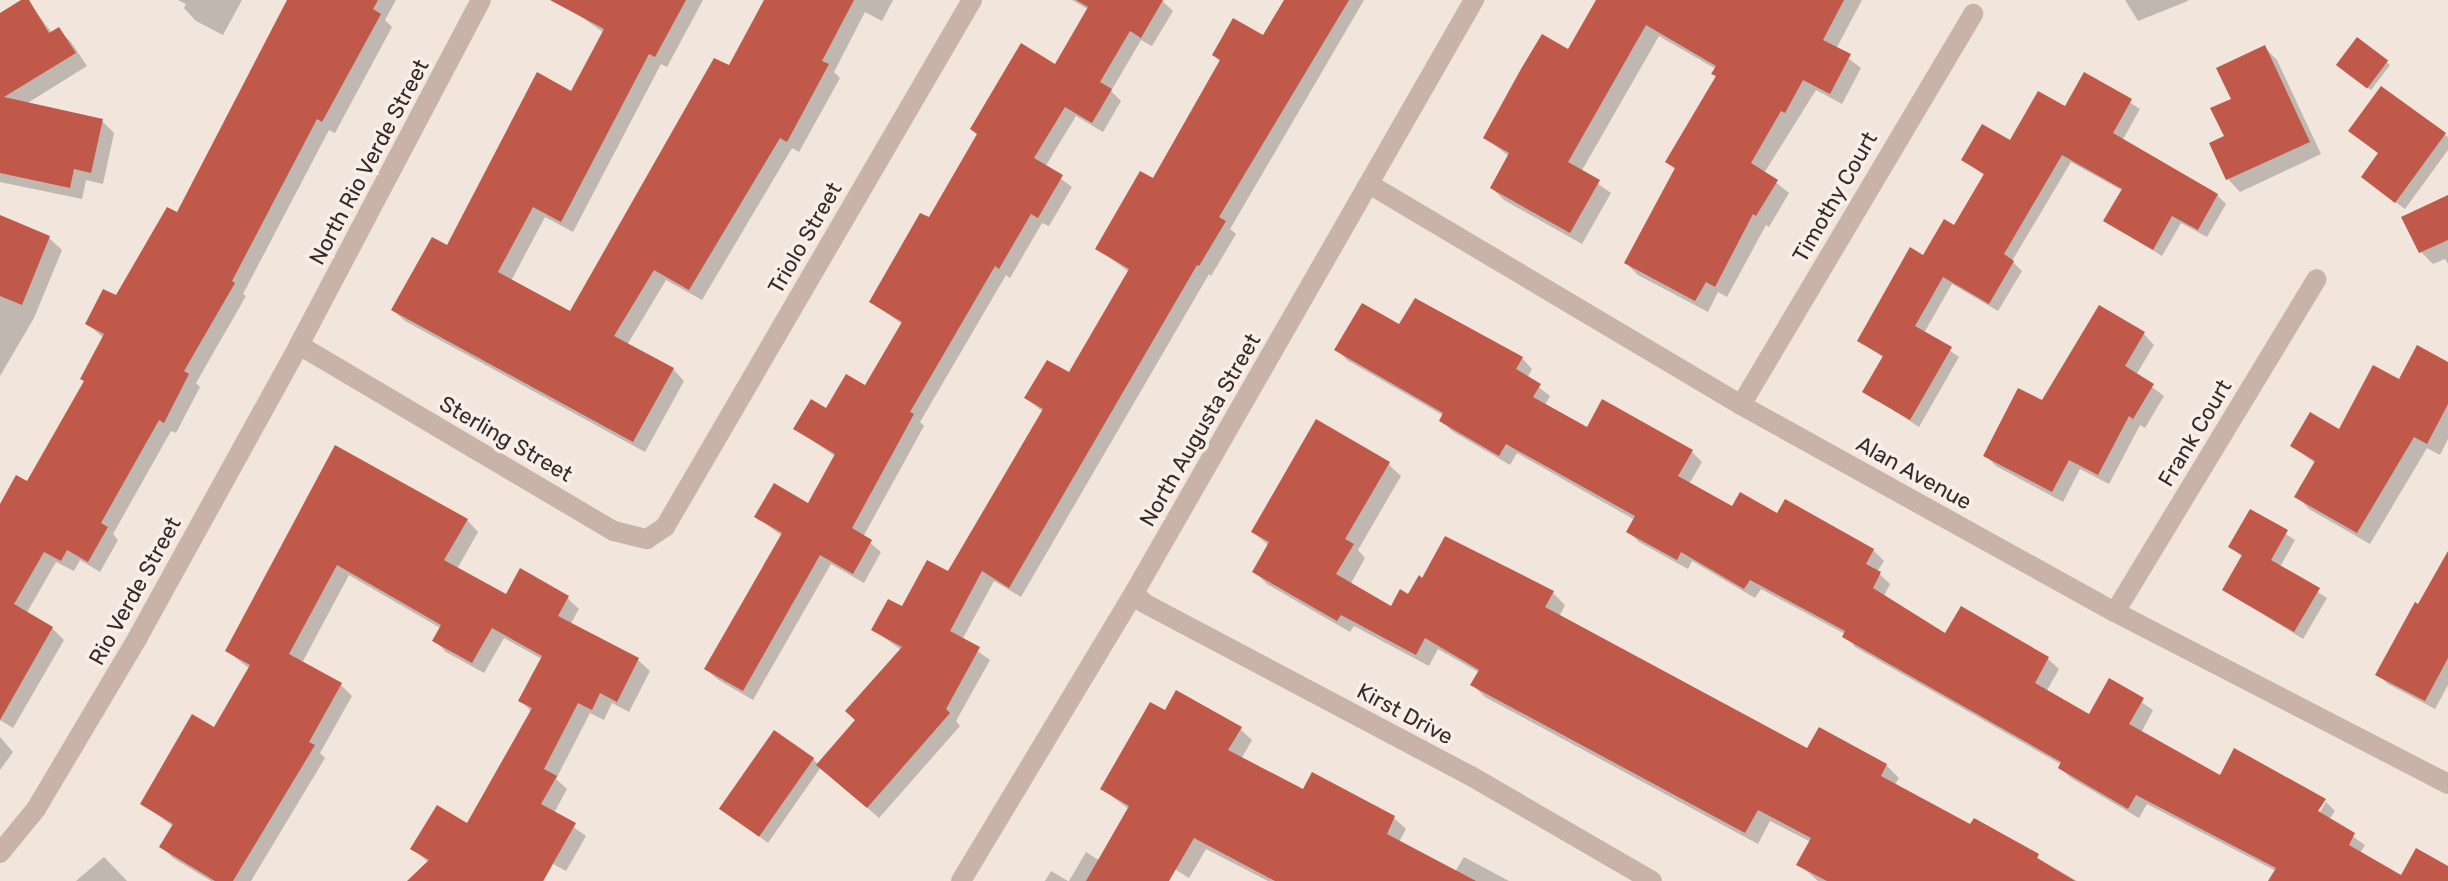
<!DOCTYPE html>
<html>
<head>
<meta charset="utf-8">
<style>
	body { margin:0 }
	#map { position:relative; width:2448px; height:881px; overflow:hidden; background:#f1e5dc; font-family:Rubik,sans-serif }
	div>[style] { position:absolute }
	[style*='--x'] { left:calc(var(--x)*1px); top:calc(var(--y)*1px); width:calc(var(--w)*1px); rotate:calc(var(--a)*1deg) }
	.shadow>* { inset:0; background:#0003 }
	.building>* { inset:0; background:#c1594a; transform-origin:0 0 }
	.minor>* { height:20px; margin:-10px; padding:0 10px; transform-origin:10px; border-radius:10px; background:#c9b3a9 }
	span { translate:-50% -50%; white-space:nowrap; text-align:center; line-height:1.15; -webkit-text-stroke:7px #f9efe8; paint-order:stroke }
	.street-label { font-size:22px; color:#362b28 }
</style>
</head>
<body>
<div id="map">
	<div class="shadow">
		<i style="clip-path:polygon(27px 0,52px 33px,58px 29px,71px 42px,87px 66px,26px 104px,102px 121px,114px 133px,103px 184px,86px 180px,82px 199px,0 182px,0 16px)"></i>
		<i style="clip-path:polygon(178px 0,242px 0,223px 35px,196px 21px,184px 8px,186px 4px)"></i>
		<i style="clip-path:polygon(290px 0,396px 0,385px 20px,392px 27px,335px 133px,329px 130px,243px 294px,246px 296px,196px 383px,200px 387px,176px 433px,171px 431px,113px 534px,118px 540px,100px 572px,80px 560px,74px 571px,56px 562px,26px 614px,52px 628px,64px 640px,13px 728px,0 720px,0 508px,28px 484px,86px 381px,104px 338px,87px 324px,117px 298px,178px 215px)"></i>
		<i style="clip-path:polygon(578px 0,703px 0,667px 67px,661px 64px,573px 232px,545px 217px,511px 281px,571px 314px,730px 68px,764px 0,893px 0,882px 21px,865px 12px,834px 72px,840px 78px,799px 152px,792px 148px,702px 300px,666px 280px,627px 345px,673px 369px,684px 381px,645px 452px,405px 321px,393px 310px,448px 248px,572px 94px,604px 33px,572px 10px)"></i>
		<i style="clip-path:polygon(1072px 0,1161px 0,1173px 11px,1152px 46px,1141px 40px,1111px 91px,1121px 101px,1103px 132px,1076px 116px,1045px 167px,1072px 187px,1049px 226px,1042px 223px,1010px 278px,1006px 275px,920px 422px,924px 426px,863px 537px,881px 552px,864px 583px,831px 564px,753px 700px,717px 679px,706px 669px,782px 536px,757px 517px,809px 506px,836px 457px,796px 429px,865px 388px,902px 324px,871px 302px,929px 220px,1056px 66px,1089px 10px)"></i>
		<i style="clip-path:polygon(1286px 0,1364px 0,1230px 229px,1236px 234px,1211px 276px,1209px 274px,1021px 597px,994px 581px,962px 640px,990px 660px,956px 721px,960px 726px,879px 818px,821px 767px,768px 843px,722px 808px,813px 759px,819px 765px,857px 720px,901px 650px,874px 630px,949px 574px,1043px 412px,1026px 398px,1069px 375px,1129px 272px,1097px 248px,1153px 181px,1221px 62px,1214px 55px,1264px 38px)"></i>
		<i style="clip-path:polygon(1599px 0,1862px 0,1836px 49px,1861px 68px,1842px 104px,1816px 90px,1764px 173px,1789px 193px,1769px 227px,1766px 225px,1727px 297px,1718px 292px,1708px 312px,1638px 275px,1626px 263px,1676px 170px,1667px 162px,1717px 77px,1716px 69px,1659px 36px,1581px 172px,1611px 193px,1582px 244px,1504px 200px,1492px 188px,1510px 157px,1485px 138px,1569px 51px)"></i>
		<i style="clip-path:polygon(2125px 0,2188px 0,2188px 1px,2138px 21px)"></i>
		<i style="clip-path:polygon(2264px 47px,2277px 60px,2321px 154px,2240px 192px,2228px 179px,2211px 144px,2226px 137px,2233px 100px)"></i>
		<i style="clip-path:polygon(2386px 62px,2390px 65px,2371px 90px,2343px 68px)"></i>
		<i style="clip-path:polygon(2085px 75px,2140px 109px,2122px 141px,2217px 195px,2226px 204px,2207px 237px,2181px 223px,2162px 256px,2106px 221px,2123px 191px,2071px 162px,2012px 261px,2022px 271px,1998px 311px,1952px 284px,1924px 333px,1959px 357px,1919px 427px,1864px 391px,1884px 358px,1860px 341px,1924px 258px,1954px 228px,1985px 176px,1964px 160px,2011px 142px,2065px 109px)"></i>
		<i style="clip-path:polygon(2381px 89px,2448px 137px,2448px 150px,2405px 209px,2372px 185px,2380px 155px,2350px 131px)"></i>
		<i style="clip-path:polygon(2448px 197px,2448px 264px,2445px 259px,2433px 264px,2421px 252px)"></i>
		<i style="clip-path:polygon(0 217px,49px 238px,62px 250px,34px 318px,0 376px)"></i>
		<i style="clip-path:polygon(1400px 327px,1522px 358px,1532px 369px,1527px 378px,1550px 396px,1545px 405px,1588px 429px,1691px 451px,1702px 462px,1689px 484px,1733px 509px,1777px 516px,1873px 550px,1884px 561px,1877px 572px,1890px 584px,1884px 596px,1946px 636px,1962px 609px,2048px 659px,2059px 669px,2046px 692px,2090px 717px,2110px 681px,2153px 710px,2141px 733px,2221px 777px,2315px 821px,2326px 802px,2335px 811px,2329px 820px,2365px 845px,2360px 853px,2401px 877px,2448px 868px,2448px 881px,2274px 881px,2276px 871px,2147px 804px,2139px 818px,2071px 778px,2060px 768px,2062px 765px,1855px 647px,1845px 634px,1761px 589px,1755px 598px,1692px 561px,1688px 569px,1639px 542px,1629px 532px,1635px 520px,1517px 453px,1510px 465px,1452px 431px,1441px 420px,1444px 416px,1347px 360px,1337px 349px)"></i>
		<i style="clip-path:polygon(2144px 334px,2154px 345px,2136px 375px,2164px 396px,2145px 428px,2140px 425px,2109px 484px,2080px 469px,2063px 502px,1996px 466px,1985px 455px,2043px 403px)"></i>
		<i style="clip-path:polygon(2448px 364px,2448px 439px,2440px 455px,2427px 448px,2370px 544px,2309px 509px,2297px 496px,2316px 464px,2292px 446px,2340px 432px,2399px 381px)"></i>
		<i style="clip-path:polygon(336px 448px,467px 520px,478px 532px,457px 569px,506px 597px,567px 598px,579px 609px,570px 625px,638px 660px,650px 671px,629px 712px,612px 703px,604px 720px,590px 713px,556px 779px,567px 789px,554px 813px,586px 836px,566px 871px,553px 864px,544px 881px,422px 881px,429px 863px,413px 849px,468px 826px,532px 712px,521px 701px,542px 659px,504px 638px,484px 673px,446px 652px,435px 641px,442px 629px,349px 575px,302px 663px,341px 685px,352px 696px,320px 753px,325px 758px,251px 881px,211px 881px,173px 858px,162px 847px,174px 827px,143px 804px,214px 730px,250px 669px,227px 651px)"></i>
		<i style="clip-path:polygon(1388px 464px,1401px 476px,1358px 550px,1365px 558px,1350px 585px,1391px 609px,1423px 580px,1505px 570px,1507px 567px,1553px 593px,1565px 605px,1559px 617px,1808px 751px,1886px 765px,1899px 778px,1894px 786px,1971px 827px,1974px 821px,2077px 881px,1818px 881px,1799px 864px,1811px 842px,1770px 821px,1758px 844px,1485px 697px,1473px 685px,1480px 673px,1438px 649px,1429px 666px,1354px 626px,1350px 632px,1267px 584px,1254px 571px,1269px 546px,1253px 532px)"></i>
		<i style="clip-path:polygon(2251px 511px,2295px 540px,2280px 567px,2327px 598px,2303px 639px,2224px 590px,2243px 558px,2231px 547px)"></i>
		<i style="clip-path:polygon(2448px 555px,2448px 685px,2435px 709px,2388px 684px,2378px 675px)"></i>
		<i style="clip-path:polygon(1166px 713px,1240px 729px,1252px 740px,1241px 759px,1304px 792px,1394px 818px,1406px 829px,1399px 842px,1455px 872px,1464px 857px,1509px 881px,1268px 881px,1206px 849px,1189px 878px,1168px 865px,1158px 881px,1069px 881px,1086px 852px,1100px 861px,1130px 810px,1102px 789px)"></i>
		<i style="clip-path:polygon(0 737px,13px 752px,0 770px)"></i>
		<i style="clip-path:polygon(104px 857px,127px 881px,76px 881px)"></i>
		<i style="clip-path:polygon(1051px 871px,1068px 881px,1045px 881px)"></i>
	</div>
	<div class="building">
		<i style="clip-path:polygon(21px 0,29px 0,49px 33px,59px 27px,76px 53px,4px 97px,103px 119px,91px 173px,74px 169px,70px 188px,0 173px,0 13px)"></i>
		<i style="clip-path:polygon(287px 0,378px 0,373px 9px,381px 14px,322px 122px,317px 119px,232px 281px,235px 283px,184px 371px,189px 374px,164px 423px,159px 420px,101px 523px,108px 527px,88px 562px,67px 550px,61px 561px,44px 552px,14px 604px,53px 627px,0 720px,0 504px,16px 475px,27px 481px,84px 381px,80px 379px,104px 334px,85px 324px,103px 289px,116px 295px,167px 207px,177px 212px)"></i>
		<i style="clip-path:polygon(550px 0,686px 0,655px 57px,649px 54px,561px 222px,533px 207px,498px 272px,570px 311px,714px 58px,729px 65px,764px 0,854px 0,822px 61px,829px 64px,787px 142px,780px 138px,689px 290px,654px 270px,614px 336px,674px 368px,633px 442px,391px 310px,432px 237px,447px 245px,537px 72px,571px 91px,604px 29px)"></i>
		<i style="clip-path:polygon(1076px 0,1163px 0,1141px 38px,1130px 31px,1100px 82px,1112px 89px,1092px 123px,1065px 107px,1034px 158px,1063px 175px,1038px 218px,1031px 214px,999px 269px,995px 266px,910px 412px,914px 414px,852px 528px,872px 540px,853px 574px,820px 555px,743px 691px,704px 669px,782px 533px,754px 517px,774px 483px,808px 503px,835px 454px,793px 429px,811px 399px,826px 408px,846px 374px,865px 385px,902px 322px,869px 302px,920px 213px,929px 217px,977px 134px,970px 129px,1021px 43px,1055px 64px,1088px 7px)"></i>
		<i style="clip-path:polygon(1284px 0,1349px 0,1219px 217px,1226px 221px,1199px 266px,1197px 265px,1009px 588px,982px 571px,950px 631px,980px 647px,946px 709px,950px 713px,867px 808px,816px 765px,855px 720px,845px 711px,902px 647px,871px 630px,888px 599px,902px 606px,927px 560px,948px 571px,1043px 409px,1024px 398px,1047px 360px,1069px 372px,1129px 269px,1095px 249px,1140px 171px,1153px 178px,1220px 60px,1212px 55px,1233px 18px,1263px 35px)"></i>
		<i style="clip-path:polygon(1596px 0,1844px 0,1823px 40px,1851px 54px,1830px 94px,1803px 80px,1785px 113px,1781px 111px,1751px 163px,1778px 180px,1756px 216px,1753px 214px,1715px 287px,1706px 282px,1695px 301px,1624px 263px,1675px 168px,1665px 162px,1716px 76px,1711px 74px,1716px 66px,1646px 25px,1568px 162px,1600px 180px,1570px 233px,1490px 188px,1509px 153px,1483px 138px,1521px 69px,1542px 34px,1568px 49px)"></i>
		<i style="left:2357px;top:37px;width:39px;height:35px;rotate:37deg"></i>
		<i style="clip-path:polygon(2265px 45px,2310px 142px,2226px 180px,2209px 143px,2224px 136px,2210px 108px,2231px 99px,2216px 68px)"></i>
		<i style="clip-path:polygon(2084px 72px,2132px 99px,2113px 133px,2218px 194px,2198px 230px,2172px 216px,2153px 250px,2103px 221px,2122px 189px,2062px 155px,2004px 254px,2014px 261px,1989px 304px,1943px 277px,1915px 326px,1952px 347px,1910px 420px,1862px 392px,1883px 356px,1857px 341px,1910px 247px,1923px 255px,1944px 219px,1954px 225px,1984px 174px,1961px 160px,1982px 124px,2010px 140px,2038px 91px,2065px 106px)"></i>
		<i style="clip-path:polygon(2381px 86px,2446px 133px,2395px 203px,2361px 177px,2378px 153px,2348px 131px)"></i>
		<i style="clip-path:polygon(2448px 195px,2448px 240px,2419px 253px,2401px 217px)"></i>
		<i style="clip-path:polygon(0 215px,50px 236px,22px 305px,0 296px)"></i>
		<i style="clip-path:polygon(1415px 298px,1523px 357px,1516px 369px,1541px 384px,1533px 397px,1587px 427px,1602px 399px,1693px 450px,1678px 476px,1732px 506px,1740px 492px,1777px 513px,1785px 499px,1874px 549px,1866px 564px,1881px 572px,1873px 588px,1945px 633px,1961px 606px,2049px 657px,2035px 683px,2089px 714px,2109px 678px,2144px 698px,2129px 724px,2220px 775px,2234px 748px,2326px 799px,2318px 811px,2355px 833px,2349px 845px,2401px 875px,2416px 848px,2448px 866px,2448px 881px,2268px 881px,2276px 868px,2136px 795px,2128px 809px,2058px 768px,2061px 762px,1842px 637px,1845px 631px,1750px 580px,1744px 589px,1681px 552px,1677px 560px,1626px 532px,1635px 516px,1506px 444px,1499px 456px,1439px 421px,1443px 413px,1334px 350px,1362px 303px,1399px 324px)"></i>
		<i style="clip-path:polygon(2099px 305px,2145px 332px,2125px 366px,2154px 384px,2133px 419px,2129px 416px,2098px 475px,2069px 460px,2052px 492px,1983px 456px,2018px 388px,2042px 400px)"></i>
		<i style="clip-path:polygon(2417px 345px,2448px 362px,2448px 404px,2427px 444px,2414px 437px,2357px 533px,2294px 497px,2315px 461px,2290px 446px,2310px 412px,2339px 429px,2373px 365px,2399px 379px)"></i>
		<i style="clip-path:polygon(1316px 419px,1390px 462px,1345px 539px,1354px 544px,1336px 574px,1391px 606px,1400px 589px,1408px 594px,1419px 575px,1422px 578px,1445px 536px,1554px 591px,1545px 607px,1807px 748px,1819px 727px,1887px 764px,1881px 776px,1970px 824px,1974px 818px,2039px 854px,2037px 858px,2075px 881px,1827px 881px,1796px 865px,1811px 838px,1758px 810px,1745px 833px,1470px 685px,1479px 670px,1425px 638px,1416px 655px,1341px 615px,1337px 621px,1252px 572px,1269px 542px,1251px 532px)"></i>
		<i style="clip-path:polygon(335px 445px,468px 519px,444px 560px,506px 594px,520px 568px,569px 596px,558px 616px,639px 658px,617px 702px,600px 693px,592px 710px,578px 703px,544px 769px,557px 776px,541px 804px,576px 823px,543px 881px,407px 881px,429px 860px,410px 849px,437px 805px,467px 823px,532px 708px,518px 701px,542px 656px,492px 628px,472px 663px,432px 641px,441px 625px,337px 565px,289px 654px,342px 683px,309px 742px,315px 745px,233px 881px,215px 881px,159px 847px,173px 824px,140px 804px,192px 714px,214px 727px,250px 665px,225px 651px)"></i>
		<i style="clip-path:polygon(2250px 509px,2288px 530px,2271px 560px,2320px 588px,2294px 632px,2222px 590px,2242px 555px,2228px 547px)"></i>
		<i style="clip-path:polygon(2448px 551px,2448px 658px,2425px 701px,2375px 675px,2415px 602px,2418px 604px)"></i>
		<i style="clip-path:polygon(1176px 690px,1242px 727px,1228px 750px,1303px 789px,1312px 772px,1395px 816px,1387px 834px,1476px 881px,1275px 881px,1194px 838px,1169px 881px,1086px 881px,1129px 806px,1100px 789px,1150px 702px,1165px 710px)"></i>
		<i style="left:774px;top:730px;width:49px;height:96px;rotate:35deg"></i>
	</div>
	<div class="minor">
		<i style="--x:1369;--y:184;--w:433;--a:30.7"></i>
		<i style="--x:1741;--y:405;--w:427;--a:29"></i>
		<i style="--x:2115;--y:612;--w:375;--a:27.3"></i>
		<i style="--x:299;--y:345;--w:366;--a:30.6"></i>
		<i style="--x:614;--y:531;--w:34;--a:14"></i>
		<i style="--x:647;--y:539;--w:22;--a:-34"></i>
		<i style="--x:665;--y:527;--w:610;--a:-59.78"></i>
		<i style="--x:1741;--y:405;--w:455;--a:-59.3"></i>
		<i style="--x:1134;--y:593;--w:14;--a:45"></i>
		<i style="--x:1144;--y:603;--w:370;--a:27.9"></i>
		<i style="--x:1471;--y:776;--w:209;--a:30.1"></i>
		<i style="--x:2115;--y:612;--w:389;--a:-58.8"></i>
		<i style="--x:0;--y:853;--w:57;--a:-50.7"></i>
		<i style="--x:36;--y:809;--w:200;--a:-59.3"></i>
		<i style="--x:138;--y:637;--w:333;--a:-61.1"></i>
		<i style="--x:299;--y:345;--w:390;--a:-62.2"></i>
		<i style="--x:961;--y:881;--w:336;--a:-59"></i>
		<i style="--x:1134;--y:593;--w:684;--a:-60.17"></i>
	</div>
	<div class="street-label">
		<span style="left:369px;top:162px;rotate:-62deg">North Rio Verde Street</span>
		<span style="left:1835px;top:197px;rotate:-60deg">Timothy Court</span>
		<span style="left:805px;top:238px;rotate:-60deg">Triolo Street</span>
		<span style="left:1200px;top:430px;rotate:-60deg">North Augusta Street</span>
		<span style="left:2195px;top:433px;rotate:-59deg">Frank Court</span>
		<span style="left:506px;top:439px;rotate:30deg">Sterling Street</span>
		<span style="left:1914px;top:473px;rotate:29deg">Alan Avenue</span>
		<span style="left:135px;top:591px;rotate:-61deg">Rio Verde Street</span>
		<span style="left:1405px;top:714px;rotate:28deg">Kirst Drive</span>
	</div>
</div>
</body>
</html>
